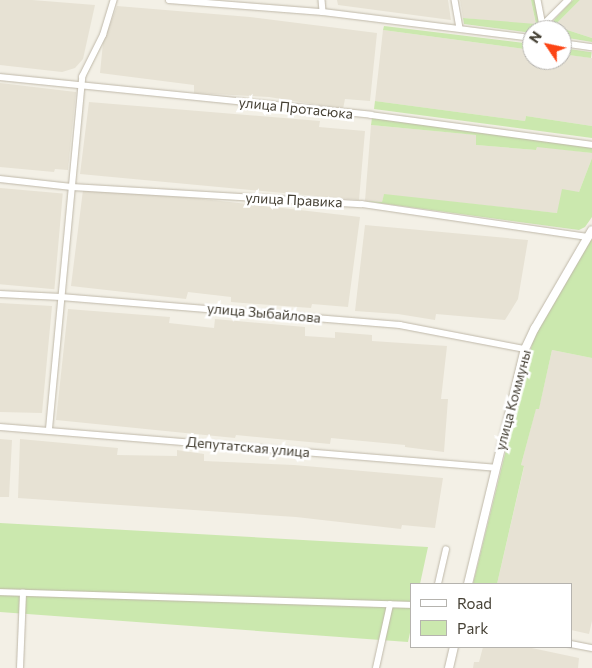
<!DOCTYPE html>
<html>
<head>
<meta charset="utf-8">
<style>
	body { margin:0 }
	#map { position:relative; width:592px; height:668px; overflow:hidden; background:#f3f0e6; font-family:Commissioner,sans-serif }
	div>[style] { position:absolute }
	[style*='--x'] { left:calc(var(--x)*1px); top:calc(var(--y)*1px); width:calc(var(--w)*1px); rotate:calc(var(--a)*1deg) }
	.residential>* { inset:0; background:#e7e2d4; transform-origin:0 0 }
	.green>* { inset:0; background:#cbe8ae; transform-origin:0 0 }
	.roads { filter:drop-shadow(0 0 1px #bfb8a9) drop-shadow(0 0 1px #bfb8a9) }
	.minor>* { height:5.5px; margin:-2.75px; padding:0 2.75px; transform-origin:2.75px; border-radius:2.75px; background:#fff }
	.tertiary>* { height:8px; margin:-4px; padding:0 4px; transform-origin:4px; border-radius:4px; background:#fff }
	span { translate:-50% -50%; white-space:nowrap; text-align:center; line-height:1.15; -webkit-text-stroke:5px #fff; paint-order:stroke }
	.street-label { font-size:14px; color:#464135 }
	.legend { position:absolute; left:410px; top:583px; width:162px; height:65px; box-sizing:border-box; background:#fff; border:1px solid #b5b3ae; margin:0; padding:6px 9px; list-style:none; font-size:15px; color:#464135 }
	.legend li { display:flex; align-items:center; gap:10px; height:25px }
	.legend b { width:25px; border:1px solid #b5b3ae }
	.north { position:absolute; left:522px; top:20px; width:50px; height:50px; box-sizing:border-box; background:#fff; border:1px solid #b5b3ae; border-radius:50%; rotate:304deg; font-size:14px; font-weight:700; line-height:20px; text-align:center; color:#464135 }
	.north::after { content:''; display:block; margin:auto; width:18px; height:22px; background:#fc4515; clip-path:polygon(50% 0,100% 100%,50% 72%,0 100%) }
</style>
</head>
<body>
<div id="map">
	<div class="residential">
		<i style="clip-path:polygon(0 0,32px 0,95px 5px,83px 59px,75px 68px,62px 72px,0 65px)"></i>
		<i style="clip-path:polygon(337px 0,448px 0,451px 20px,338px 5px)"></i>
		<i style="clip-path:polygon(460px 0,531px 0,536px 25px,463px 18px)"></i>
		<i style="clip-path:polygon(580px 0,592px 0,592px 38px,558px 27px,557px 23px)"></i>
		<i style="clip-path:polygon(117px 6px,250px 17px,377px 33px,370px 101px,345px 99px,343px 109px,269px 97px,194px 93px,194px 85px,100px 73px,103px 43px)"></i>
		<i style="clip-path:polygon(383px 30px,532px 50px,532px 60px,562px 60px,562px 54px,592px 58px,592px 126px,526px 116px,525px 121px,375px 101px)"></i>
		<i style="clip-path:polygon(0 83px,76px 92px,68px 170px,55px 169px,54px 172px,0 167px)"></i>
		<i style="clip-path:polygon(89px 102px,320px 121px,319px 127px,365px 131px,359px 200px,80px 174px)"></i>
		<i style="clip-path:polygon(371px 125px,477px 135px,476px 145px,536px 150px,537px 146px,592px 153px,592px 158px,579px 192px,557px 213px,384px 195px,382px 202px,365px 201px)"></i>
		<i style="left:0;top:188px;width:63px;height:96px;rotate:5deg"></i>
		<i style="clip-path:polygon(83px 190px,195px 198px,360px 217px,348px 307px,312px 304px,311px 308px,231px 302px,231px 297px,188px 292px,186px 299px,71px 286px)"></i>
		<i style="clip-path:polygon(365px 225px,528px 240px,518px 299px,505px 320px,436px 314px,435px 320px,398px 314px,355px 311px)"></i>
		<i style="clip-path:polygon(0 303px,52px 306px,42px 413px,0 412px)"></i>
		<i style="clip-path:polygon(68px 309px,170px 317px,169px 323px,214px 328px,215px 319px,305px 327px,305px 336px,335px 338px,335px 332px,372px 335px,372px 341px,447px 346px,441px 399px,448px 399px,444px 452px,405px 447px,405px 445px,331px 438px,330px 444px,236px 435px,235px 438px,56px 420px)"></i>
		<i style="clip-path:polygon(552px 350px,592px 358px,592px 621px,589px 634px,571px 630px,571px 584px,497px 584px,524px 467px,521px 465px,536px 408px,539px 408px)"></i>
		<i style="clip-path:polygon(0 439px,12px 440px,9px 497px,0 497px)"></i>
		<i style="clip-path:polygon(20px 439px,118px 448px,117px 455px,177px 456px,177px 450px,204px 454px,204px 461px,294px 465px,443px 478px,435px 528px,402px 525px,401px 529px,296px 517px,18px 498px)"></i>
		<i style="clip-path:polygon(483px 647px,527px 647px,579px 658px,578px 668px,473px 668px,474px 662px,479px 662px)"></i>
	</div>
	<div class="green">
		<i style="clip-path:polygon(531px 0,535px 0,540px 25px,539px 30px,532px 30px,532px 33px,464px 24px,463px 18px,536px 24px)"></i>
		<i style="clip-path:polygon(573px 0,580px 0,557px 23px,558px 27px,592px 38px,592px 42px,562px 37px,562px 30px,549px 30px,554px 20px)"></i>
		<i style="clip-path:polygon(384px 26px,532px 44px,532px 50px,383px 30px)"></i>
		<i style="left:562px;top:48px;width:30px;height:6px;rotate:8deg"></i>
		<i style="clip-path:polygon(375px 101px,525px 121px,526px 116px,592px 126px,592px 138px,374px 109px)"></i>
		<i style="clip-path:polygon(372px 118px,592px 145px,592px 153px,537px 147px,536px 150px,476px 145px,476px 135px,371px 125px)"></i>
		<i style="clip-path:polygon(592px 158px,592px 217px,585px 227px,579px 230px,365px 201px,382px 202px,384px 194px,557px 213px,562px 189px,579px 192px)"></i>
		<i style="clip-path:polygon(592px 235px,592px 358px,552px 350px,539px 409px,536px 409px,521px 465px,524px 466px,497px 584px,473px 584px,532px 344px,537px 330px)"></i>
		<i style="clip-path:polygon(0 523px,428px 547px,420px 584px,411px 584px,411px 628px,408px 642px,0 612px)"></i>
	</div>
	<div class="roads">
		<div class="minor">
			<i style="--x:169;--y:0;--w:154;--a:4.5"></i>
			<i style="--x:323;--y:12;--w:211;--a:7.1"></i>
			<i style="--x:322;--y:0;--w:12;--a:85"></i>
			<i style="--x:455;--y:0;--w:28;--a:80"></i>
			<i style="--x:538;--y:0;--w:31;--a:79"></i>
			<i style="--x:544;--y:24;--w:34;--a:-45"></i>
			<i style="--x:562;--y:43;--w:30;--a:8"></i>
			<i style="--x:0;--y:77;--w:373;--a:5.8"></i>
			<i style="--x:371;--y:115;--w:223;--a:7.7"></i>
			<i style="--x:0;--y:179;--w:72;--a:6.3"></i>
			<i style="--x:72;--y:187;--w:290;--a:3.4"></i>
			<i style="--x:362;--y:204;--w:227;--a:8.3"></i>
			<i style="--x:0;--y:294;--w:61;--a:2.8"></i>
			<i style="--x:61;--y:297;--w:340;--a:4.7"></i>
			<i style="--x:400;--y:325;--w:127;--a:10.9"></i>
			<i style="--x:0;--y:427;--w:497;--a:4.7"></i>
			<i style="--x:49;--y:429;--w:354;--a:-84.6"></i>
			<i style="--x:82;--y:77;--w:47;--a:-63.4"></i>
			<i style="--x:103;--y:35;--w:37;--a:-73"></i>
			<i style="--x:438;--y:584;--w:35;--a:-77"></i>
			<i style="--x:0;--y:592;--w:411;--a:1.8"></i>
			<i style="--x:571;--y:644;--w:21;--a:11"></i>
			<i style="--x:20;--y:668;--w:75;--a:-87.7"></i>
			<i style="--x:376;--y:668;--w:65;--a:-77.5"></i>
		</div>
		<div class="tertiary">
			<i style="--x:468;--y:584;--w:242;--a:-76.4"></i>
			<i style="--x:525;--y:349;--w:23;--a:-65"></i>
			<i style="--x:535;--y:328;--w:113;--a:-59.8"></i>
			<i style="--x:449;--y:668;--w:22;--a:-77"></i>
		</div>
	</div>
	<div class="street-label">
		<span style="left:296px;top:108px;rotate:6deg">улица Протасюка</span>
		<span style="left:294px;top:200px;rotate:3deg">улица Правика</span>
		<span style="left:264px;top:313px;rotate:5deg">улица Зыбайлова</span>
		<span style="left:513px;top:400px;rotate:-75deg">улица Коммуны</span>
		<span style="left:248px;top:447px;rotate:5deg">Депутатская улица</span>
	</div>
	<ul class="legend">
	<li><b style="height:6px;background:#fff"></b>Road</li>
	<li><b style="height:14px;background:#cbe8ae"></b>Park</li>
	</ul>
	<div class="north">N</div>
</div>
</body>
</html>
